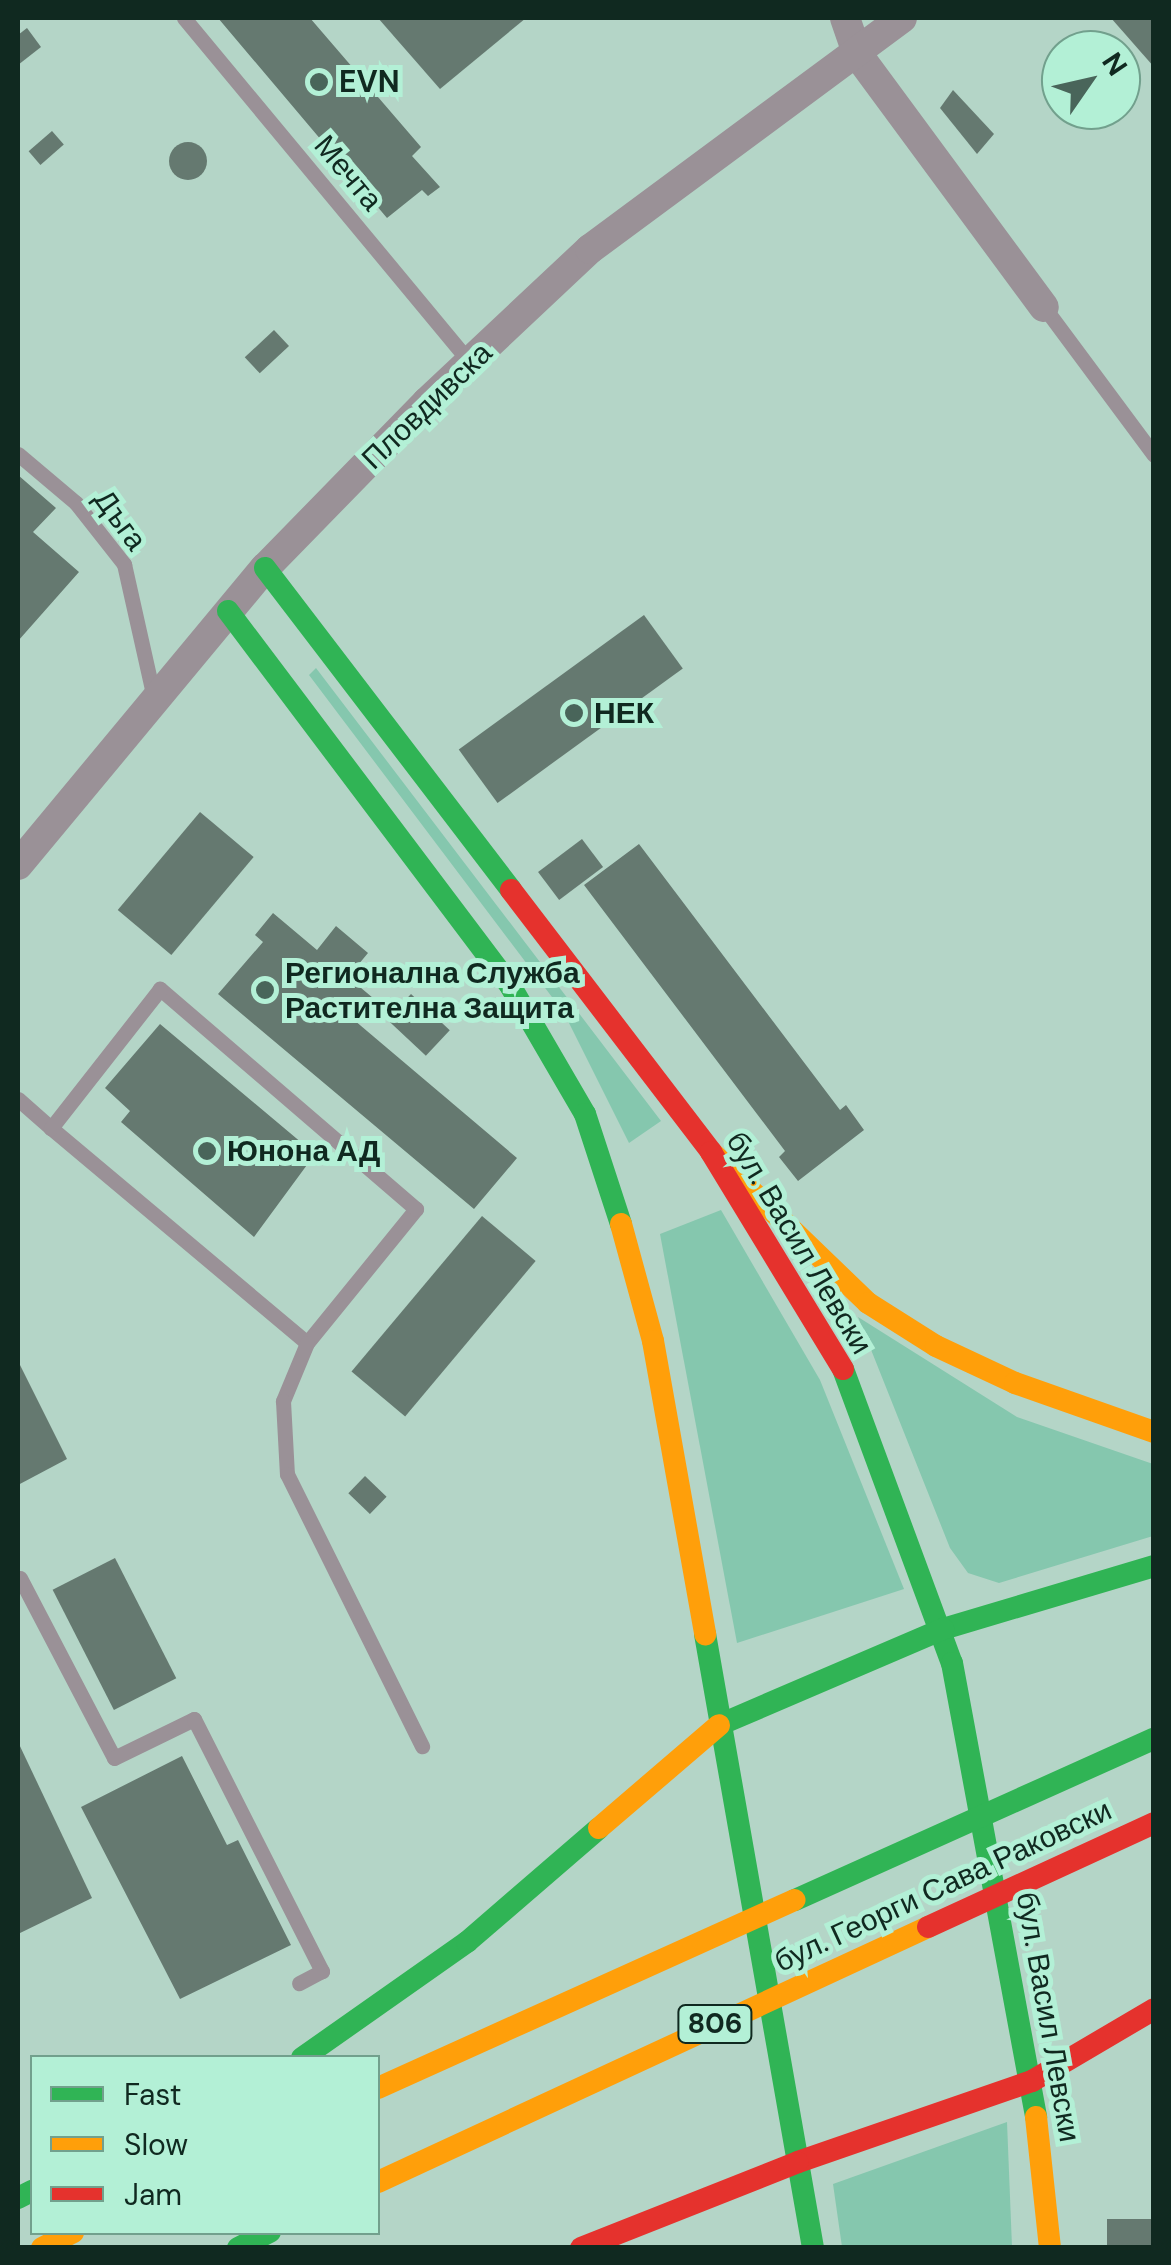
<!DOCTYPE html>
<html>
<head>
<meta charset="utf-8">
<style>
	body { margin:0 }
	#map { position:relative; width:1171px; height:2265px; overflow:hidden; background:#b4d5c7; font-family:"DM Sans",sans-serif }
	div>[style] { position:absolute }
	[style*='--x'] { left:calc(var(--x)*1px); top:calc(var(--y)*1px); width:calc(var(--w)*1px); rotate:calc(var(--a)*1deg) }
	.green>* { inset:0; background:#85c7ae }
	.building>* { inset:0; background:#657970; transform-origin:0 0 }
	.round { border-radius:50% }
	.lane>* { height:15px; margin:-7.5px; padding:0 7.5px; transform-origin:7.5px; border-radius:7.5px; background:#9a9197 }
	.street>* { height:30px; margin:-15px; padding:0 15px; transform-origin:15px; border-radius:15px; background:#9a9197 }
	.fast>* { height:22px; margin:-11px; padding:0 11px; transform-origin:11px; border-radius:11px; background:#30b455 }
	.slow>* { height:22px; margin:-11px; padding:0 11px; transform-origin:11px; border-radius:11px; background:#ff9f0a }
	.jam>* { height:22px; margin:-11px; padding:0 11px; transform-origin:11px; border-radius:11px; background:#e5322d }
	.dots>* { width:28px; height:28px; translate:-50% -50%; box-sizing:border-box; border:5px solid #b3f0d6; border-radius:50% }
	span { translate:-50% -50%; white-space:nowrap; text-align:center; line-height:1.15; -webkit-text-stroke:10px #b3f0d6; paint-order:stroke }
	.shield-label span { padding:2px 8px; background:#b3f0d6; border:2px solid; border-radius:8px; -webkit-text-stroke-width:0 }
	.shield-label { font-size:28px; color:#102920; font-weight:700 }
	.poi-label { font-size:30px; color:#102920; font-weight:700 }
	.left { translate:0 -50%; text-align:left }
	.street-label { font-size:30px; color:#102920 }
	.frame { position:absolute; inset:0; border:20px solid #102920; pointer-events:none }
	.legend { position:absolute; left:30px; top:2055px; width:350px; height:180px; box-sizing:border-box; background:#b3f0d6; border:2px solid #72a08d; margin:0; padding:12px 18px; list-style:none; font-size:30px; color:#102920 }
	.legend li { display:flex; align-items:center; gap:20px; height:50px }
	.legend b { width:50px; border:2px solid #72a08d }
	.north { position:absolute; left:1041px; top:30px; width:100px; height:100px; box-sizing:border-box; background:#b3f0d6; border:2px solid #72a08d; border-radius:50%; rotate:56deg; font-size:28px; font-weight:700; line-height:40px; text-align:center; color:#102920 }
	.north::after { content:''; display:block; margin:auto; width:35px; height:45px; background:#49655a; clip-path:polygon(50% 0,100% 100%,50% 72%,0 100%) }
</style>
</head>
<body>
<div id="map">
	<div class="green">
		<i style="clip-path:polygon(316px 668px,661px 1121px,629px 1143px,564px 1013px,309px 675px)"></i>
		<i style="clip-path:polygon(721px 1210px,820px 1380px,904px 1589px,737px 1643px,660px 1234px)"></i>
		<i style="clip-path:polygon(858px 1317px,1017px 1417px,1153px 1464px,1153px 1536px,999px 1583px,968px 1573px,950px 1548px)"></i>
		<i style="clip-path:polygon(1007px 2122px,1012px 2247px,842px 2247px,833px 2184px)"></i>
	</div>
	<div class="building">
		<i style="clip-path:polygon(218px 18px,310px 18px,421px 147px,412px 156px,440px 187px,428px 196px,422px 190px,387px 218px)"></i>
		<i style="clip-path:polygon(378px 18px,526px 18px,440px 89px)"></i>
		<i style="clip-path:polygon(1111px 18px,1154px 18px,1154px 67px)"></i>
		<i style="clip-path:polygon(27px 28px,41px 47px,18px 65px,18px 35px)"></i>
		<i style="clip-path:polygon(953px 90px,994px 134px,977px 154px,940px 108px)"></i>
		<i style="left:52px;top:131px;width:18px;height:31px;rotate:49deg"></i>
		<i class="round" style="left:169px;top:142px;width:38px;height:38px"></i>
		<i style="left:274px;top:330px;width:22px;height:40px;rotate:47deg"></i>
		<i style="clip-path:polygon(18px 475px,56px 508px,33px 532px,79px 572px,18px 641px)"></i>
		<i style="left:644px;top:615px;width:66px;height:229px;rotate:54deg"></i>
		<i style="left:200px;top:812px;width:70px;height:128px;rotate:40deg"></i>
		<i style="left:582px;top:839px;width:35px;height:55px;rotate:53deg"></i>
		<i style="clip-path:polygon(639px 844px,840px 1110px,846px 1105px,864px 1130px,798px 1181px,779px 1157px,785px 1151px,584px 885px)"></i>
		<i style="clip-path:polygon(273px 913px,317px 950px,336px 926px,368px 953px,348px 977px,373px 998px,354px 1020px,517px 1158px,474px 1209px,218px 994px,263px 942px,255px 935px)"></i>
		<i style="left:411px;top:994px;width:53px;height:35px;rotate:43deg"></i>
		<i style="clip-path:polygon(160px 1024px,315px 1154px,254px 1237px,121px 1122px,130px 1111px,105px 1088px)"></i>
		<i style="left:482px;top:1216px;width:70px;height:203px;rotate:40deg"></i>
		<i style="clip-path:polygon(18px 1361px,67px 1459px,18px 1485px)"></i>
		<i style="left:365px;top:1476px;width:30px;height:24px;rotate:44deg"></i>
		<i style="left:115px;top:1558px;width:135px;height:70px;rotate:63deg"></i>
		<i style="clip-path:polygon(18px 1742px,92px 1898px,18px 1934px)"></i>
		<i style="clip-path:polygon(182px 1756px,227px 1845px,238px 1840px,291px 1945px,180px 1999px,81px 1807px)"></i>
		<i style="left:1154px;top:2219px;width:29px;height:47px;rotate:90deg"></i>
	</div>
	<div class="lane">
		<i style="--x:184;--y:18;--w:447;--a:50.3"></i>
		<i style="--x:1044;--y:307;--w:184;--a:53.4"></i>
		<i style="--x:18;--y:454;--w:76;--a:40.2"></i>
		<i style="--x:76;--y:503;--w:78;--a:51.8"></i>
		<i style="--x:124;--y:564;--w:137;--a:77.4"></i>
		<i style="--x:18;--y:1099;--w:44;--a:41.3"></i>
		<i style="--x:51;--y:1128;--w:334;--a:40"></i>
		<i style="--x:307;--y:1343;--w:173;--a:-50.9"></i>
		<i style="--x:416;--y:1209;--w:338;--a:-139.3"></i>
		<i style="--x:160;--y:989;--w:177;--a:128.1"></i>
		<i style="--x:307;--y:1343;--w:63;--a:112.5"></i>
		<i style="--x:283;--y:1401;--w:73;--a:86.9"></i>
		<i style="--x:287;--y:1474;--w:304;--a:63.6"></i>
		<i style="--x:20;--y:1578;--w:203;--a:62.4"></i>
		<i style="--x:114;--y:1758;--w:89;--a:-26"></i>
		<i style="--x:194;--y:1719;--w:283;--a:63.1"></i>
		<i style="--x:322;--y:1971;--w:26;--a:152"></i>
	</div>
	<div class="street">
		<i style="--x:845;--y:18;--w:39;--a:71"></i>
		<i style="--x:858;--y:55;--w:313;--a:53.6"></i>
		<i style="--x:18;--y:865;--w:386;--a:-50.3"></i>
		<i style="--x:265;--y:568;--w:232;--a:-45.7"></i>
		<i style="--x:427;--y:402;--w:224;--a:-43.2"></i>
		<i style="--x:590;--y:249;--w:388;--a:-36.5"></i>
	</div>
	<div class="fast">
		<i style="--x:265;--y:568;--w:405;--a:52.6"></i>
		<i style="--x:228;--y:611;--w:471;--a:53"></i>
		<i style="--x:511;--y:987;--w:147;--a:59.8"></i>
		<i style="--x:585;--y:1114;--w:116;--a:71.9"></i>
		<i style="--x:843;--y:1369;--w:314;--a:69.7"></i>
		<i style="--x:952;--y:1663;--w:462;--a:79.5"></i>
		<i style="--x:943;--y:1629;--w:220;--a:-16.6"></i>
		<i style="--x:705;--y:1634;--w:623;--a:80.02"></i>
		<i style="--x:719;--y:1725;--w:244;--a:-23.2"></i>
		<i style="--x:795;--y:1900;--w:393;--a:-24.2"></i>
		<i style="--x:302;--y:2058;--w:202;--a:-35.1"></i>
		<i style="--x:467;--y:1942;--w:174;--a:-40.8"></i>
		<i style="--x:18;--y:2198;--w:16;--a:-27"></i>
		<i style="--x:238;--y:2248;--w:36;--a:-27"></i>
	</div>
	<div class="slow">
		<i style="--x:711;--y:1152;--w:218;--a:43.9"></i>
		<i style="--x:868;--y:1303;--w:80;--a:32.3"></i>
		<i style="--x:936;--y:1346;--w:87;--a:25.1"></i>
		<i style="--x:1015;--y:1383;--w:147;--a:19.4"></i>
		<i style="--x:621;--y:1224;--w:121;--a:74.7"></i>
		<i style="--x:653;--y:1341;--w:298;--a:79.9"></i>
		<i style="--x:599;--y:1828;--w:158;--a:-40.6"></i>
		<i style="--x:378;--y:2088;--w:457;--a:-24.3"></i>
		<i style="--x:1036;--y:2117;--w:132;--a:83.9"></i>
		<i style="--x:378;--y:2182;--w:606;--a:-24.87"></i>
		<i style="--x:42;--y:2248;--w:35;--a:-27"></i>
	</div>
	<div class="jam">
		<i style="--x:511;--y:890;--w:330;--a:52.6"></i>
		<i style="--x:711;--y:1152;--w:254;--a:58.7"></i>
		<i style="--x:928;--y:1927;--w:249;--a:-24.7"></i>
		<i style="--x:1032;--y:2081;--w:142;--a:-30.5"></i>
		<i style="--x:798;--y:2162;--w:248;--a:-19.1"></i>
		<i style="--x:581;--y:2248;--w:233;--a:-21.6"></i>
	</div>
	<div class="dots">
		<i style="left:319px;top:82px;background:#49655a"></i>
		<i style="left:574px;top:713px;background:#49655a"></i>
		<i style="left:265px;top:990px;background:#49655a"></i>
		<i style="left:207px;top:1151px;background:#49655a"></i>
	</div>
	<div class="shield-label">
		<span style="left:715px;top:2024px">806</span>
	</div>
	<div class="poi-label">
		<span class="left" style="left:339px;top:82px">EVN</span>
		<span class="left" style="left:594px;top:713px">НЕК</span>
		<span class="left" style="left:285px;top:990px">Регионална Служба<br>Растителна Защита</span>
		<span class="left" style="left:227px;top:1151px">Юнона АД</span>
	</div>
	<div class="street-label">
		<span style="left:348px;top:173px;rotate:50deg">Мечта</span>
		<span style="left:427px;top:406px;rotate:-44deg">Пловдивска</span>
		<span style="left:120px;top:520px;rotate:54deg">Дъга</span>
		<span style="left:799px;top:1243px;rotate:59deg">бул. Васил Левски</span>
		<span style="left:943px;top:1886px;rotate:-25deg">бул. Георги Сава Раковски</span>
		<span style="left:1048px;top:2017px;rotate:80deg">бул. Васил Левски</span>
	</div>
	<div class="frame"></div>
	<ul class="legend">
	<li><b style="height:12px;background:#30b455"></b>Fast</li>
	<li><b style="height:12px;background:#ff9f0a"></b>Slow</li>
	<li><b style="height:12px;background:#e5322d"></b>Jam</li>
	</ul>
	<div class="north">N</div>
</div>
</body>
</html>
